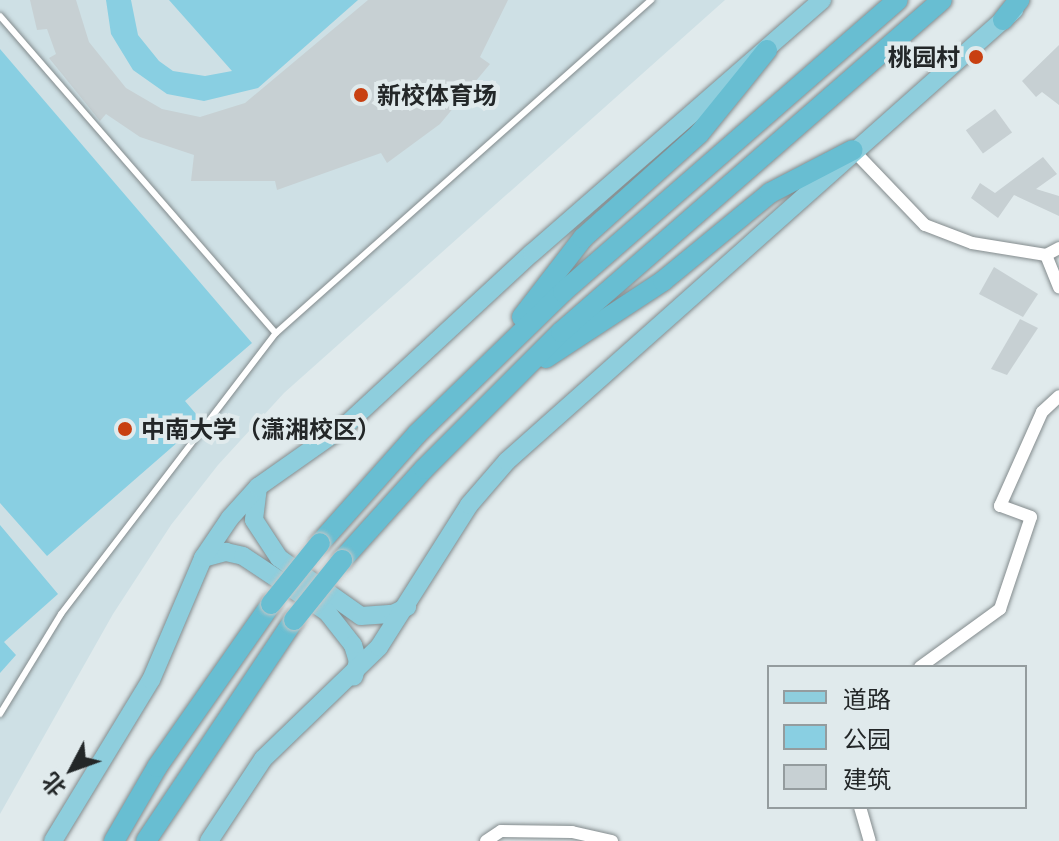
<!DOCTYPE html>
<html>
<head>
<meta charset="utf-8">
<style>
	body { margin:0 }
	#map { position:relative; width:1059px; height:841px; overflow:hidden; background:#e0eaec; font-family:"Golos Text","Noto Sans SC",sans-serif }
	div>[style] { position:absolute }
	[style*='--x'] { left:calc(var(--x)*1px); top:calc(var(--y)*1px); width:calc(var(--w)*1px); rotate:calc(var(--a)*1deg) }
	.built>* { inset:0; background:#cee0e5 }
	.green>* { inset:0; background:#89cfe2 }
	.building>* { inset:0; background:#c7d0d3; transform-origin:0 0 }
	.roads { filter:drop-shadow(0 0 2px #838b8d) drop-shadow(0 0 2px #838b8d) }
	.service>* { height:6px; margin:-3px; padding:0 3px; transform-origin:3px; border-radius:3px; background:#fff }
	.minor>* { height:12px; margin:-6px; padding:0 6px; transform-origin:6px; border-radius:6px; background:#fff }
	.primary>* { height:18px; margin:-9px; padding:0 9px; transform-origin:9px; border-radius:9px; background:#8ecedd }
	.trunk>* { height:20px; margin:-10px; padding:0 10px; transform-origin:10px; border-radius:10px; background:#68bed2 }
	.bridges { filter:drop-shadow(0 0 2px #c6c7c7) drop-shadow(0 0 2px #c6c7c7) }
	.trunk-bridge>* { height:20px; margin:-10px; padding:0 10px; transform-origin:10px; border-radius:10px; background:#68bed2 }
	.dots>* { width:22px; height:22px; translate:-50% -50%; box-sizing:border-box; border:4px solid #e0eaec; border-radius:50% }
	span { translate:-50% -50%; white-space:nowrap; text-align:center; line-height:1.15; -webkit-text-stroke:8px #e0eaec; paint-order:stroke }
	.poi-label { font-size:24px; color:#232728; font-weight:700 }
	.right { translate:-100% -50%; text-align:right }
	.left { translate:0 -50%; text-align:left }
	.legend { position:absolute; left:767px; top:665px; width:260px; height:144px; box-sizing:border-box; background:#e0eaec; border:2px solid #949c9e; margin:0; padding:10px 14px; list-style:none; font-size:24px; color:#232728 }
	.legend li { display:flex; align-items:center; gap:16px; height:40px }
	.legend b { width:40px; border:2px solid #949c9e }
	.north { position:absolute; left:32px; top:729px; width:80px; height:80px; -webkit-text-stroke:6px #e0eaec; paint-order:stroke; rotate:229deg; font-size:22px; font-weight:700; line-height:32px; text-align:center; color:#232728 }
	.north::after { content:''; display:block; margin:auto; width:28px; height:36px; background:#232728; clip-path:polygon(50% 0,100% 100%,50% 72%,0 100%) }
</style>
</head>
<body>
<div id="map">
	<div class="built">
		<i style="clip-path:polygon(0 0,725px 0,284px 393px,218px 465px,171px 525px,113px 614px,0 814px)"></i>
	</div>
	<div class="green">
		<i style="clip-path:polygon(106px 0,131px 0,138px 35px,159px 61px,173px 71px,205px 76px,232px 71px,169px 0,358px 0,258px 88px,204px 101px,167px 94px,133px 70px,111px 34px)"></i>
		<i style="clip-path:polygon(0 49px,252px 343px,185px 401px,202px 421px,47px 556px,0 503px)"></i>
		<i style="clip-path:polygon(0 525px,58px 594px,4px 642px,16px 655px,0 673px)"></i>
	</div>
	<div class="building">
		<i style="clip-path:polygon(30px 0,76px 0,89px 42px,126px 88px,162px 109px,200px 117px,245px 103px,368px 0,508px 0,480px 57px,490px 64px,440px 124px,387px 163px,381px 153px,277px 190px,275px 181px,191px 181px,194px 155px,140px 137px,106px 114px,100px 121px,49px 58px,56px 54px,47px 29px,37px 30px)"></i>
		<i style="clip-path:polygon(1059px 45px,1059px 105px,1042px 92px,1036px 97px,1022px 81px)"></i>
		<i style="left:995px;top:109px;width:29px;height:36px;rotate:54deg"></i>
		<i style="clip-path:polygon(1043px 157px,1057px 174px,1036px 189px,1059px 196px,1059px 216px,1014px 195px,998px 218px,971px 198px,980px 183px,995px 193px)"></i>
		<i style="clip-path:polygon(994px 267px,1038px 294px,1023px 317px,979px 294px)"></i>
		<i style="clip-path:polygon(1020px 319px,1038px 328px,1007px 375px,991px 369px)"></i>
	</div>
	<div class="roads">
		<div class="service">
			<i style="--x:0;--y:16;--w:420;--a:49"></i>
			<i style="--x:0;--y:714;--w:117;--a:-58.6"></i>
			<i style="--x:61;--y:614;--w:354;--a:-52.6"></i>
			<i style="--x:276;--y:333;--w:502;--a:-41.61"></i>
		</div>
		<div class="minor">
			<i style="--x:853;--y:150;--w:104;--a:46.2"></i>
			<i style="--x:925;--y:225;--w:50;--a:21"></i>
			<i style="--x:972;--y:243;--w:75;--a:9.2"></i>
			<i style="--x:1046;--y:255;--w:15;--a:-28"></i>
			<i style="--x:1046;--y:255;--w:35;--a:68"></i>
			<i style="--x:920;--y:667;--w:99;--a:-35.9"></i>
			<i style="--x:1000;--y:609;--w:97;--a:-71.4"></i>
			<i style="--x:1031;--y:517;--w:33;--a:-160"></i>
			<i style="--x:1000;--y:506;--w:103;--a:-65.9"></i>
			<i style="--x:1042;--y:412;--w:23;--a:-43"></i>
			<i style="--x:860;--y:807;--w:35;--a:74"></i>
			<i style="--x:486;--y:841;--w:18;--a:-34"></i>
			<i style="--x:501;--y:831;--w:71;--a:0.8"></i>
			<i style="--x:572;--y:832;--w:41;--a:12.7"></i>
		</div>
		<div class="primary">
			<i style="--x:258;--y:487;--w:33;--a:97"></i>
			<i style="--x:254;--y:520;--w:45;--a:56.7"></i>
			<i style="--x:279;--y:558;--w:100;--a:35.3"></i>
			<i style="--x:361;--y:616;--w:32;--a:-4"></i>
			<i style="--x:393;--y:614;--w:16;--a:-27"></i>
			<i style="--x:203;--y:558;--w:24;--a:-15"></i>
			<i style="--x:226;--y:552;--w:17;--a:13"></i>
			<i style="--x:243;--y:556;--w:101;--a:33.7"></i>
			<i style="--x:327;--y:612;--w:42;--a:51.8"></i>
			<i style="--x:353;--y:645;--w:17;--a:73"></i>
			<i style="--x:358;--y:661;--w:16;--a:105"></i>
			<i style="--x:53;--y:841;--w:188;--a:-58.7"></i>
			<i style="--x:151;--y:680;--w:133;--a:-66.9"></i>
			<i style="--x:203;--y:558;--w:48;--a:-56"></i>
			<i style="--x:230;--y:518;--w:42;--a:-47.9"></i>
			<i style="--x:258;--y:487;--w:108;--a:-35.2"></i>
			<i style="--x:346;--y:425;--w:253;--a:-42.8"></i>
			<i style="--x:532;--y:253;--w:385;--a:-41.1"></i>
			<i style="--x:209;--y:841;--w:98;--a:-56.6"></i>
			<i style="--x:263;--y:759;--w:161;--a:-44"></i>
			<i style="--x:379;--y:647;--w:168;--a:-57.6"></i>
			<i style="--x:469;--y:505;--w:58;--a:-49.2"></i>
			<i style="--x:507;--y:461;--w:679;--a:-41.65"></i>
		</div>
		<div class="trunk">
			<i style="--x:1003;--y:20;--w:26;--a:-51"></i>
			<i style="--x:522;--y:317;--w:100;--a:-52.3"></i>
			<i style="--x:583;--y:238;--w:156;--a:-41.9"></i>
			<i style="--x:699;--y:134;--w:108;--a:-51"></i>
			<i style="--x:546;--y:358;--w:140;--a:-33.3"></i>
			<i style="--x:663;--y:281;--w:139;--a:-39.4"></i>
			<i style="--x:770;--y:193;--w:93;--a:-27.4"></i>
			<i style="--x:320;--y:543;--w:146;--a:-48.3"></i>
			<i style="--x:417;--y:434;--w:204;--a:-44.2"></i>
			<i style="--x:563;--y:292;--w:444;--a:-41.1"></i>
			<i style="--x:342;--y:560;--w:122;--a:-48"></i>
			<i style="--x:424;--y:469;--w:194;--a:-45"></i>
			<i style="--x:561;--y:332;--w:505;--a:-41.07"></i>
			<i style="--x:114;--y:841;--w:86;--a:-59.8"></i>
			<i style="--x:157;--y:767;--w:199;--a:-55"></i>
			<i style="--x:146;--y:841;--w:266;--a:-56.2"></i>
		</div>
	</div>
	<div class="bridges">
		<div class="trunk-bridge">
			<i style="--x:271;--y:604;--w:78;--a:-51.2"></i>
			<i style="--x:294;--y:620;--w:77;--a:-51.3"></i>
		</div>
	</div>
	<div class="dots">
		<i style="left:976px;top:57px;background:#c84011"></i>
		<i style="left:361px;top:95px;background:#c84011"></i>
		<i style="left:125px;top:429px;background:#c84011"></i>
	</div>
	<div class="poi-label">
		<span class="right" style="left:960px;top:57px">桃园村</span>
		<span class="left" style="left:377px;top:95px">新校体育场</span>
		<span class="left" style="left:141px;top:429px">中南大学（潇湘校区）</span>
	</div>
	<ul class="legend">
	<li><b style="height:10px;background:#8ecedd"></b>道路</li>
	<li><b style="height:22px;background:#89cfe2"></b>公园</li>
	<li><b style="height:22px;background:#c7d0d3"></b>建筑</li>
	</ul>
	<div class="north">北</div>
</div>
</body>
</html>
